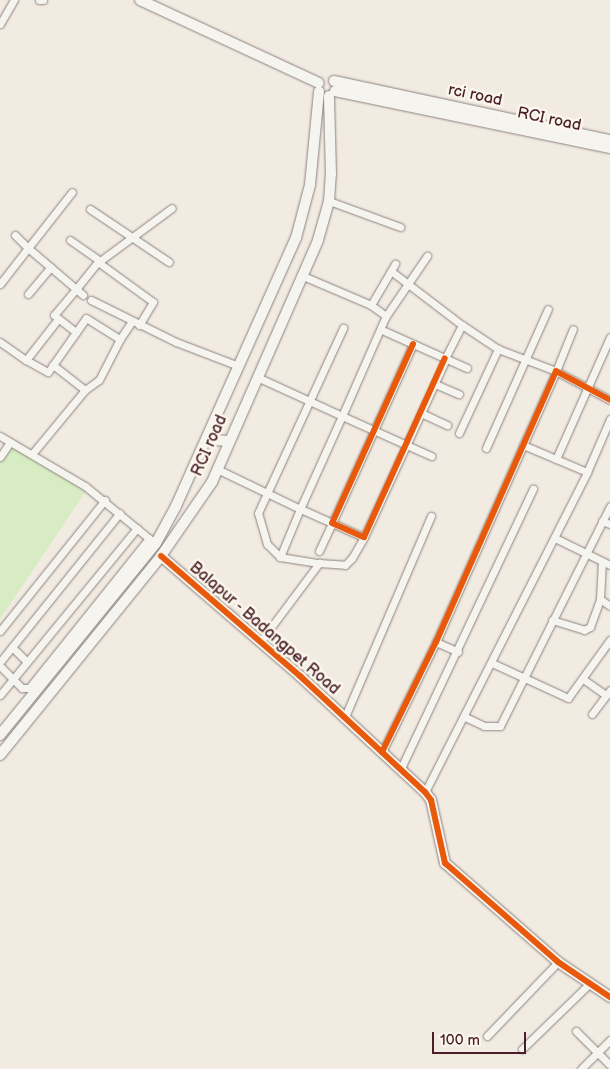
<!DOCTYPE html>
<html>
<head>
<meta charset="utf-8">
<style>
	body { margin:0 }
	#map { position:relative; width:610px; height:1069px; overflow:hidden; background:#f1ebe1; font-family:"Balsamiq Sans",sans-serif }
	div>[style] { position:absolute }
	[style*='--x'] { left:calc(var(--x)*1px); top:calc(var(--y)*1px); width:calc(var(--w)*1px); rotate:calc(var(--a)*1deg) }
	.green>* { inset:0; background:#d7ecc2 }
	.roads { filter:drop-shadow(0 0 1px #8d8280) drop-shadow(0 0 1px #8d8280) }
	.street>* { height:7px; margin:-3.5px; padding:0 3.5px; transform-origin:3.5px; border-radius:3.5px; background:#f5f4ef }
	.secondary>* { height:10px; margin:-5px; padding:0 5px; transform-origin:5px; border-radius:5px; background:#f5f4ef }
	.cycleway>* { height:6px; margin:-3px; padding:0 3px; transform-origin:3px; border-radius:3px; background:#e8590c }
	span { translate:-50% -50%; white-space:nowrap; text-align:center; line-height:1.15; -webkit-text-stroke:5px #fbf7ec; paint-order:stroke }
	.street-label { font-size:16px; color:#4a1f2b }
	.scale { position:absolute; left:432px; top:1032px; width:94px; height:22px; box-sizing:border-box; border:2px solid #4a1f2b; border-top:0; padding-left:6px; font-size:15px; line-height:18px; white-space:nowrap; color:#4a1f2b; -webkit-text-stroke:4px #fbf7ec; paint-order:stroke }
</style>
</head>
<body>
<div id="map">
	<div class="green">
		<i style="clip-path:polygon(9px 446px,86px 491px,0 619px,0 461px)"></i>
	</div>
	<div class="roads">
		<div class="street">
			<i style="--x:39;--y:0;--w:4;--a:0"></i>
			<i style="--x:0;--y:24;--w:28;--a:-60"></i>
			<i style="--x:329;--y:201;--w:76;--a:20.1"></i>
			<i style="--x:90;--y:209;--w:95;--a:33.9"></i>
			<i style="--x:15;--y:235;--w:18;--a:45"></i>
			<i style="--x:28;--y:248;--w:71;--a:-51.8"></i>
			<i style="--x:70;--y:240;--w:37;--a:35"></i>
			<i style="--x:100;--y:261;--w:89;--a:-36.4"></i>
			<i style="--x:391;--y:271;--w:89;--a:37.3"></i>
			<i style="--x:462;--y:325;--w:37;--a:117"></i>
			<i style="--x:303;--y:276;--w:74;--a:23.1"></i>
			<i style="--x:371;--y:305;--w:48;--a:-59.7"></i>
			<i style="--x:0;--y:284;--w:46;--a:-52.1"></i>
			<i style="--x:28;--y:248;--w:63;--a:40.5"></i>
			<i style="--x:76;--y:289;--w:34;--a:130"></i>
			<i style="--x:54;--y:315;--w:28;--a:38"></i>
			<i style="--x:28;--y:294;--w:35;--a:-50"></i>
			<i style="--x:83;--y:295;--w:9;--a:-139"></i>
			<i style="--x:76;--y:289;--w:35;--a:-51"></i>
			<i style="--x:98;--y:262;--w:68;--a:36"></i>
			<i style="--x:153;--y:302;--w:27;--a:121"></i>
			<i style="--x:91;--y:300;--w:95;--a:26.3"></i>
			<i style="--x:176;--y:342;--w:67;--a:20.9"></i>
			<i style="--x:386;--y:316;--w:73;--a:-55.7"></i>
			<i style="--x:462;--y:325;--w:43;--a:33.7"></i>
			<i style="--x:382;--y:330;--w:93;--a:24.1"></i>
			<i style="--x:0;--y:342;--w:32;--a:35"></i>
			<i style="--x:26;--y:360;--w:52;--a:-52"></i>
			<i style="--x:413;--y:344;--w:196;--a:114.3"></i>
			<i style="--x:332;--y:523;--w:35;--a:24"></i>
			<i style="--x:364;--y:537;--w:196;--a:-65.3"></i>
			<i style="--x:26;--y:360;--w:25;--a:29"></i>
			<i style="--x:48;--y:372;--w:9;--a:-54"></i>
			<i style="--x:257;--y:377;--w:94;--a:24.6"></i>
			<i style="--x:342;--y:416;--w:109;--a:-66.3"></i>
			<i style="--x:386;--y:316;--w:19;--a:-144"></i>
			<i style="--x:435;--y:384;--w:26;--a:23"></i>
			<i style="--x:85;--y:390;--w:17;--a:-36"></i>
			<i style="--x:99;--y:380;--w:46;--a:-62.9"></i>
			<i style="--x:421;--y:413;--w:29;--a:25"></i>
			<i style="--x:459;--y:433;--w:93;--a:-65.1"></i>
			<i style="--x:498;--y:349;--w:62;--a:20.8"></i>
			<i style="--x:556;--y:371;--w:45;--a:-68"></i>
			<i style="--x:0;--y:436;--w:99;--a:30.5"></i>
			<i style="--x:85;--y:486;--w:85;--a:39.3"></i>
			<i style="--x:523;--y:445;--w:69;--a:22.9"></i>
			<i style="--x:486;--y:448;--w:152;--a:-66"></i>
			<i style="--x:32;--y:454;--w:83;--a:-50.4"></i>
			<i style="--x:85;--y:390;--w:41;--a:-142"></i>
			<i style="--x:53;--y:365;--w:57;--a:-54.9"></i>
			<i style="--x:86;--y:318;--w:40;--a:32"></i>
			<i style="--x:120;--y:339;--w:22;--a:-56"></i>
			<i style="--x:0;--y:457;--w:18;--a:-56"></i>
			<i style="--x:556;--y:459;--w:133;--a:-66.1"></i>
			<i style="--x:217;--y:469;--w:92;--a:25.7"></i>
			<i style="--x:300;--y:509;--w:52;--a:112.6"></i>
			<i style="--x:280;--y:557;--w:39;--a:9"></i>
			<i style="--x:602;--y:521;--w:9;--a:21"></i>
			<i style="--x:555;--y:538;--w:61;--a:26.1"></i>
			<i style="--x:319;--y:551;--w:31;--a:-65"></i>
			<i style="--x:332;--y:523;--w:35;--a:-156"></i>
			<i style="--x:300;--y:509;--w:102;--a:-65.7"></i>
			<i style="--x:342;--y:416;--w:98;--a:24.2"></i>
			<i style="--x:280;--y:557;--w:18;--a:-135"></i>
			<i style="--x:267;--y:544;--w:32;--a:-106"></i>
			<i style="--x:258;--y:513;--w:204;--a:-65.3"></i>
			<i style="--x:600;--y:599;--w:12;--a:35"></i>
			<i style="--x:552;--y:620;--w:34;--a:17"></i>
			<i style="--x:584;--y:630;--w:7;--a:-27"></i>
			<i style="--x:590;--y:627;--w:30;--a:-70"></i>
			<i style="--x:600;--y:599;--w:37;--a:-87"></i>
			<i style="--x:0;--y:631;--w:168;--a:-51.3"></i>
			<i style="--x:260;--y:642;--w:99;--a:-53.2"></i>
			<i style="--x:319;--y:563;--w:26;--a:4"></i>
			<i style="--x:345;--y:565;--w:10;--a:-45"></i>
			<i style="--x:352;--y:558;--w:24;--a:-60"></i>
			<i style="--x:436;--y:642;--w:24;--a:24"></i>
			<i style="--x:12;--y:647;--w:21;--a:45"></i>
			<i style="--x:0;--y:662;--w:191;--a:-51.2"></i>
			<i style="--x:492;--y:663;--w:84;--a:24.7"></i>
			<i style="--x:568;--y:698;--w:72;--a:-54.1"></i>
			<i style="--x:0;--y:666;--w:31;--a:45"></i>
			<i style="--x:22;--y:688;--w:7;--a:0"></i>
			<i style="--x:29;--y:688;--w:192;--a:-51.3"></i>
			<i style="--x:583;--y:679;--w:28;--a:35"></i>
			<i style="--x:0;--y:695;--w:216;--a:-50.6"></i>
			<i style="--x:592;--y:714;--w:30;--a:-53"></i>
			<i style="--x:465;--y:717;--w:21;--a:25"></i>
			<i style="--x:484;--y:726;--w:16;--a:0"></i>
			<i style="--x:500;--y:726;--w:246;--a:-63.4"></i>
			<i style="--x:344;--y:719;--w:221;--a:-66.8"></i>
			<i style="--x:382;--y:752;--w:123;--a:-63.9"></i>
			<i style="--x:436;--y:642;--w:296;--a:-66.1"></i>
			<i style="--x:556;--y:371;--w:61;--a:28.2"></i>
			<i style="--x:401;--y:768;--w:309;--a:-64.7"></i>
			<i style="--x:425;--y:792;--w:359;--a:-63.1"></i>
			<i style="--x:587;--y:472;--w:58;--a:-66.5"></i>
			<i style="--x:576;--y:1031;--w:48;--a:45"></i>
			<i style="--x:487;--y:1036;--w:103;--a:-46.2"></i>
			<i style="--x:522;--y:1049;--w:92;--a:-44.1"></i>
			<i style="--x:581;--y:1069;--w:41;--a:-45"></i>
		</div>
		<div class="secondary">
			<i style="--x:140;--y:0;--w:197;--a:24.9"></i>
			<i style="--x:334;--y:81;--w:282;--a:12.1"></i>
			<i style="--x:335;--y:91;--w:281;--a:11.7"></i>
			<i style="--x:210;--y:431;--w:10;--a:61"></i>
			<i style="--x:215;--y:440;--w:14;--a:4"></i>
			<i style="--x:161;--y:556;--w:184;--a:40.8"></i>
			<i style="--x:300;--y:676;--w:171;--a:42.9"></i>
			<i style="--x:425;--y:792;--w:10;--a:53"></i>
			<i style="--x:431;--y:800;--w:65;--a:77.5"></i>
			<i style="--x:445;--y:863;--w:150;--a:41.2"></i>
			<i style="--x:558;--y:962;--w:63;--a:33.9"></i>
			<i style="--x:0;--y:735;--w:247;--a:-50.9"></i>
			<i style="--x:156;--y:543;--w:42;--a:-61.6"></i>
			<i style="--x:176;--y:506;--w:294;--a:-65.9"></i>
			<i style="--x:296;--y:238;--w:55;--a:-75.2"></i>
			<i style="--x:310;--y:185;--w:94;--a:-84.5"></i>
			<i style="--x:0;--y:755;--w:256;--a:-51"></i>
			<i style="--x:161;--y:556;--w:90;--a:-55.4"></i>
			<i style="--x:212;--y:482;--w:264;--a:-66.3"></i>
			<i style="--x:318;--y:240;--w:41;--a:-74.2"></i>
			<i style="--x:329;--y:201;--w:27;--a:-86"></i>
			<i style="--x:331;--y:174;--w:78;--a:-91.5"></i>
		</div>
	</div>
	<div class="cycleway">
		<i style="--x:413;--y:344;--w:196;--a:114.3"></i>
		<i style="--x:332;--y:523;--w:35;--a:24"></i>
		<i style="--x:364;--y:537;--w:196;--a:-65.7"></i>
		<i style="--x:161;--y:556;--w:184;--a:40.8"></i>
		<i style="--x:300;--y:676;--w:171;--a:42.9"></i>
		<i style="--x:425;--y:792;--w:10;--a:53"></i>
		<i style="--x:431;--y:800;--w:65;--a:77.5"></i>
		<i style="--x:445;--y:863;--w:150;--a:41.2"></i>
		<i style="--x:558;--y:962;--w:63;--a:33.9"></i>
		<i style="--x:382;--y:752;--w:123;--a:-63.9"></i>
		<i style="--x:436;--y:642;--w:296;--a:-66.1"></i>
		<i style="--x:556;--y:371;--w:61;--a:28.2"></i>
	</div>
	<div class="street-label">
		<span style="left:475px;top:96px;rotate:12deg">rci road</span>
		<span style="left:549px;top:120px;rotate:12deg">RCI road</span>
		<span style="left:210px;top:446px;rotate:-66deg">RCI road</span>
		<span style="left:264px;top:629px;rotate:41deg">Balapur - Badangpet Road</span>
	</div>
	<div class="scale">100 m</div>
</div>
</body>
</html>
